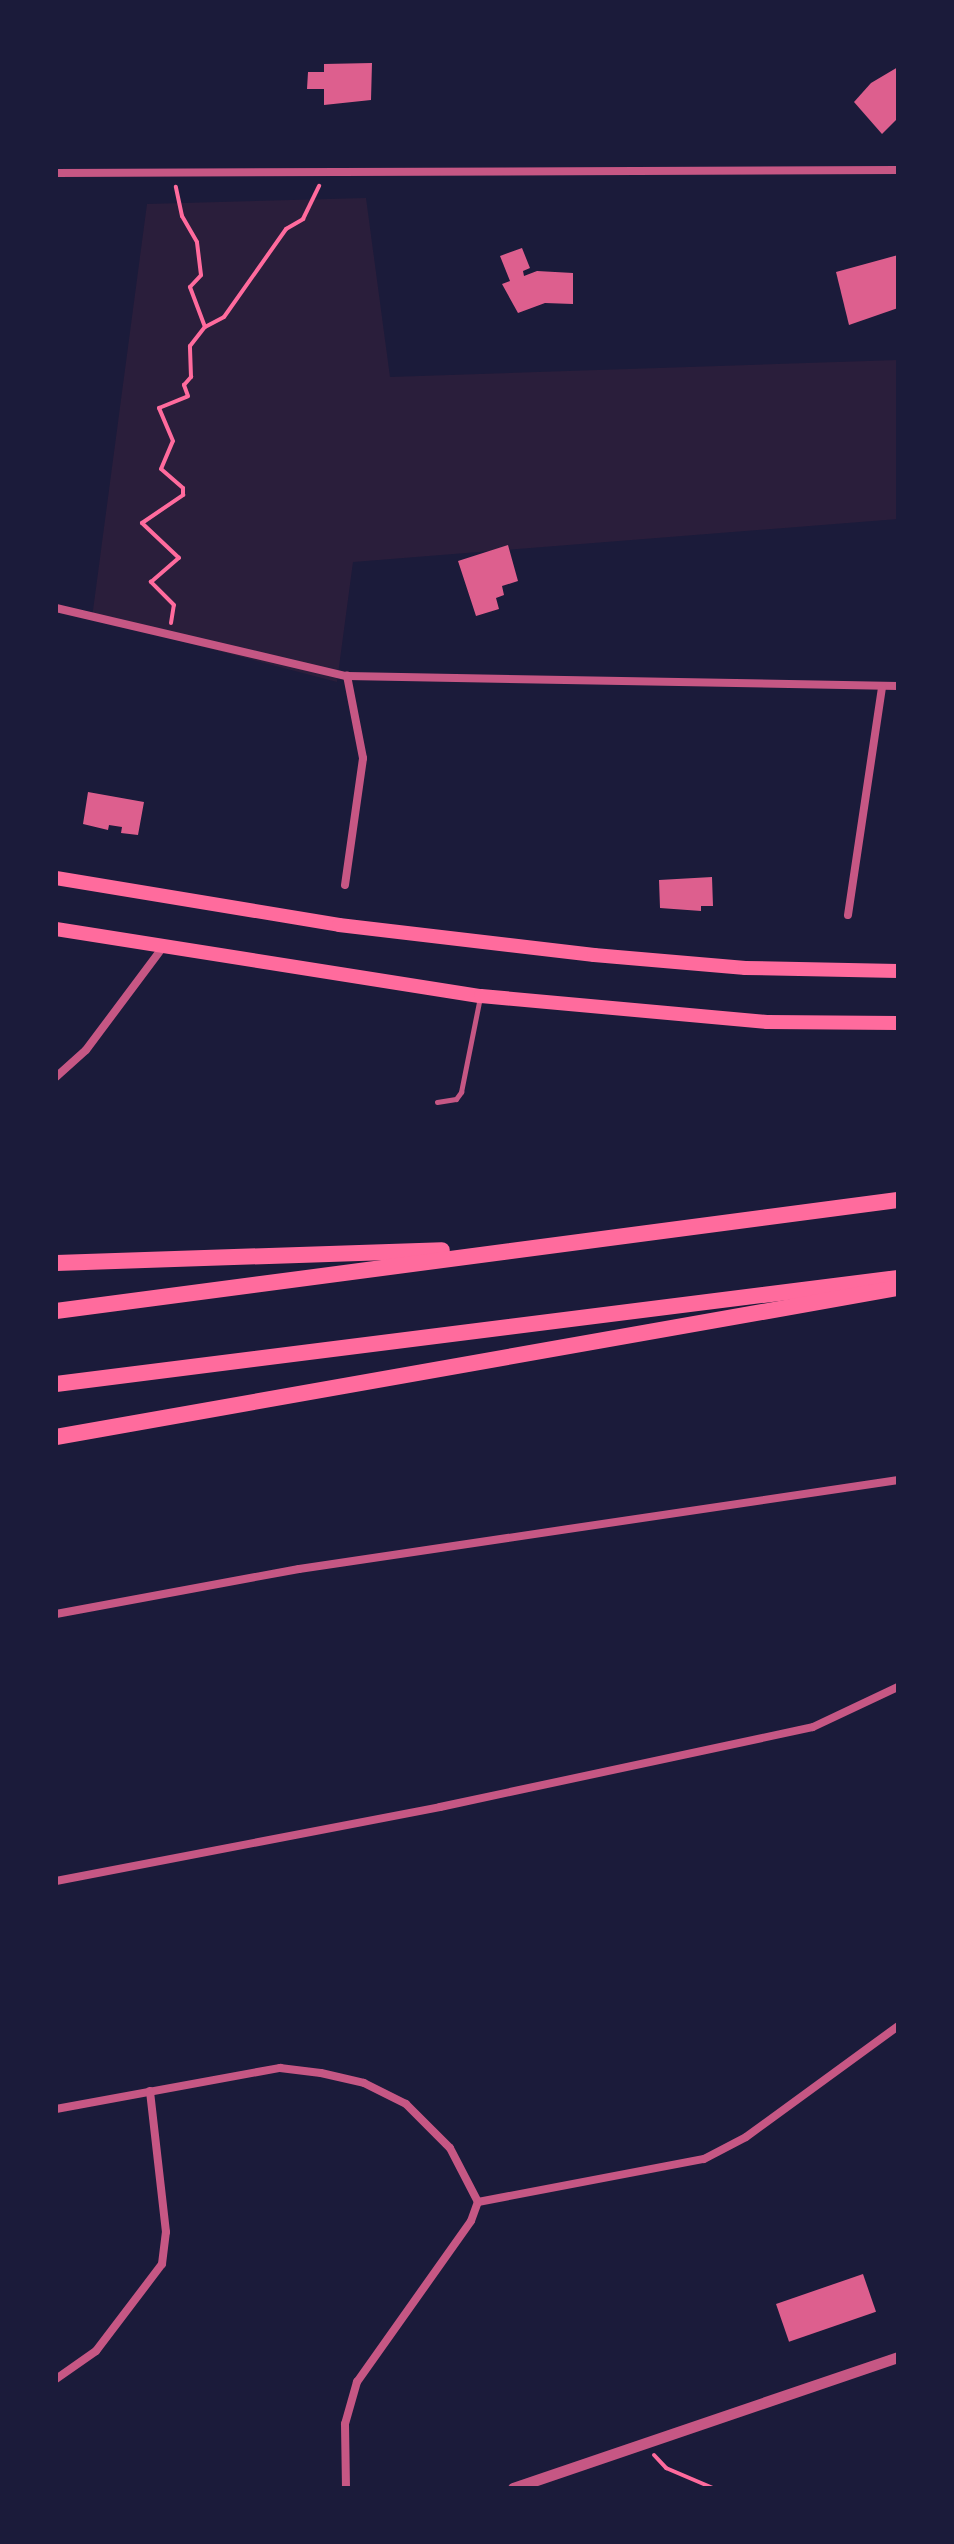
<!DOCTYPE html>
<html>
<head>
<meta charset="utf-8">
<style>
	body { margin:0 }
	#map { position:relative; width:954px; height:2544px; overflow:hidden; background:#1b1b3a; font-family:Georgia,serif }
	div>[style] { position:absolute }
	[style*='--x'] { left:calc(var(--x)*1px); top:calc(var(--y)*1px); width:calc(var(--w)*1px); rotate:calc(var(--a)*1deg) }
	.green>* { inset:0; background:#2a1e3b }
	.building>* { inset:0; background:#dd5f8e; transform-origin:0 0 }
	.path>* { height:4px; margin:-2px; padding:0 2px; transform-origin:2px; border-radius:2px; background:#ff6b9d }
	.service>* { height:5px; margin:-2.5px; padding:0 2.5px; transform-origin:2.5px; border-radius:2.5px; background:#c65784 }
	.minor>* { height:8px; margin:-4px; padding:0 4px; transform-origin:4px; border-radius:4px; background:#c65784 }
	.tertiary>* { height:11px; margin:-5.5px; padding:0 5.5px; transform-origin:5.5px; border-radius:5.5px; background:#c65784 }
	.secondary>* { height:14px; margin:-7px; padding:0 7px; transform-origin:7px; border-radius:7px; background:#ff6b9d }
	.motorway>* { height:16px; margin:-8px; padding:0 8px; transform-origin:8px; border-radius:8px; background:#ff6b9d }
	span { translate:-50% -50%; white-space:nowrap; text-align:center; line-height:1.15; -webkit-text-stroke:8px #1b1b3a; paint-order:stroke }
	.frame { position:absolute; inset:0; border:58px solid #1b1b3a; pointer-events:none }
</style>
</head>
<body>
<div id="map">
	<div class="green">
		<i style="clip-path:polygon(366px 198px,390px 377px,898px 360px,898px 519px,353px 562px,337px 682px,92px 618px,147px 204px)"></i>
	</div>
	<div class="building">
		<i style="clip-path:polygon(372px 63px,371px 100px,324px 105px,324px 89px,307px 89px,308px 72px,324px 72px,324px 64px)"></i>
		<i style="clip-path:polygon(898px 67px,898px 118px,882px 134px,854px 102px,871px 83px)"></i>
		<i style="clip-path:polygon(522px 248px,530px 268px,523px 271px,524px 276px,537px 271px,573px 273px,573px 304px,545px 303px,518px 313px,502px 284px,510px 281px,500px 256px)"></i>
		<i style="clip-path:polygon(898px 255px,898px 308px,849px 325px,836px 272px)"></i>
		<i style="clip-path:polygon(508px 545px,518px 581px,502px 586px,504px 595px,496px 598px,499px 609px,476px 616px,458px 561px)"></i>
		<i style="clip-path:polygon(88px 792px,144px 802px,138px 835px,121px 833px,122px 827px,109px 825px,108px 830px,83px 824px)"></i>
		<i style="clip-path:polygon(712px 877px,713px 906px,701px 906px,701px 911px,660px 908px,659px 880px)"></i>
		<i style="left:863px;top:2274px;width:40px;height:92px;rotate:71deg"></i>
	</div>
	<div class="path">
		<i style="--x:205;--y:327;--w:21;--a:-28"></i>
		<i style="--x:224;--y:317;--w:108;--a:-54.8"></i>
		<i style="--x:286;--y:229;--w:20;--a:-30"></i>
		<i style="--x:303;--y:219;--w:37;--a:-64"></i>
		<i style="--x:171;--y:623;--w:18;--a:-81"></i>
		<i style="--x:174;--y:605;--w:33;--a:-135"></i>
		<i style="--x:151;--y:582;--w:37;--a:-41"></i>
		<i style="--x:179;--y:558;--w:51;--a:-136.6"></i>
		<i style="--x:142;--y:523;--w:50;--a:-34.3"></i>
		<i style="--x:183;--y:495;--w:7;--a:-90"></i>
		<i style="--x:183;--y:488;--w:29;--a:-139"></i>
		<i style="--x:161;--y:469;--w:30;--a:-67"></i>
		<i style="--x:173;--y:441;--w:36;--a:-113"></i>
		<i style="--x:159;--y:408;--w:31;--a:-22"></i>
		<i style="--x:188;--y:396;--w:12;--a:-110"></i>
		<i style="--x:184;--y:385;--w:11;--a:-49"></i>
		<i style="--x:191;--y:377;--w:31;--a:-92"></i>
		<i style="--x:190;--y:346;--w:24;--a:-52"></i>
		<i style="--x:205;--y:327;--w:43;--a:-110.6"></i>
		<i style="--x:190;--y:287;--w:16;--a:-47"></i>
		<i style="--x:201;--y:275;--w:33;--a:-97"></i>
		<i style="--x:197;--y:242;--w:30;--a:-120"></i>
		<i style="--x:182;--y:216;--w:30;--a:-102"></i>
		<i style="--x:654;--y:2455;--w:18;--a:47"></i>
		<i style="--x:666;--y:2468;--w:51;--a:23.1"></i>
	</div>
	<div class="service">
		<i style="--x:437;--y:1102;--w:19;--a:-9"></i>
		<i style="--x:456;--y:1099;--w:9;--a:-54"></i>
		<i style="--x:461;--y:1092;--w:97;--a:-78.7"></i>
	</div>
	<div class="minor">
		<i style="--x:56;--y:173;--w:842;--a:-0.2"></i>
		<i style="--x:56;--y:608;--w:299;--a:13.2"></i>
		<i style="--x:347;--y:676;--w:551;--a:1.04"></i>
		<i style="--x:345;--y:885;--w:128;--a:-81.9"></i>
		<i style="--x:363;--y:758;--w:84;--a:-101"></i>
		<i style="--x:848;--y:915;--w:230;--a:-81.5"></i>
		<i style="--x:56;--y:1077;--w:40;--a:-42"></i>
		<i style="--x:86;--y:1050;--w:129;--a:-53.2"></i>
		<i style="--x:56;--y:1614;--w:247;--a:-10.5"></i>
		<i style="--x:299;--y:1569;--w:606;--a:-8.45"></i>
		<i style="--x:56;--y:1881;--w:391;--a:-10.9"></i>
		<i style="--x:440;--y:1807;--w:381;--a:-12.1"></i>
		<i style="--x:813;--y:1727;--w:94;--a:-25.2"></i>
		<i style="--x:56;--y:2109;--w:228;--a:-10.4"></i>
		<i style="--x:280;--y:2068;--w:41;--a:7"></i>
		<i style="--x:321;--y:2073;--w:44;--a:13.1"></i>
		<i style="--x:364;--y:2083;--w:47;--a:26.6"></i>
		<i style="--x:406;--y:2104;--w:62;--a:45"></i>
		<i style="--x:450;--y:2148;--w:61;--a:62.6"></i>
		<i style="--x:478;--y:2202;--w:230;--a:-10.8"></i>
		<i style="--x:704;--y:2159;--w:47;--a:-27.6"></i>
		<i style="--x:746;--y:2137;--w:188;--a:-36.1"></i>
		<i style="--x:56;--y:2379;--w:49;--a:-35"></i>
		<i style="--x:96;--y:2351;--w:109;--a:-52.8"></i>
		<i style="--x:162;--y:2264;--w:32;--a:-83"></i>
		<i style="--x:166;--y:2232;--w:142;--a:-96.5"></i>
		<i style="--x:346;--y:2488;--w:64;--a:-90.9"></i>
		<i style="--x:345;--y:2424;--w:44;--a:-74.1"></i>
		<i style="--x:357;--y:2382;--w:197;--a:-54.7"></i>
		<i style="--x:471;--y:2221;--w:20;--a:-70"></i>
	</div>
	<div class="tertiary">
		<i style="--x:513;--y:2488;--w:407;--a:-18.8"></i>
	</div>
	<div class="secondary">
		<i style="--x:56;--y:878;--w:287;--a:9.4"></i>
		<i style="--x:339;--y:925;--w:257;--a:6.7"></i>
		<i style="--x:594;--y:955;--w:152;--a:4.9"></i>
		<i style="--x:745;--y:968;--w:153;--a:1.1"></i>
		<i style="--x:56;--y:929;--w:430;--a:9"></i>
		<i style="--x:481;--y:996;--w:287;--a:5.2"></i>
		<i style="--x:767;--y:1022;--w:131;--a:0.4"></i>
	</div>
	<div class="motorway">
		<i style="--x:56;--y:1263;--w:386;--a:-1.9"></i>
		<i style="--x:56;--y:1311;--w:849;--a:-7.51"></i>
		<i style="--x:56;--y:1384;--w:849;--a:-7.18"></i>
		<i style="--x:56;--y:1437;--w:855;--a:-10.04"></i>
	</div>
	<div class="frame"></div>
</div>
</body>
</html>
